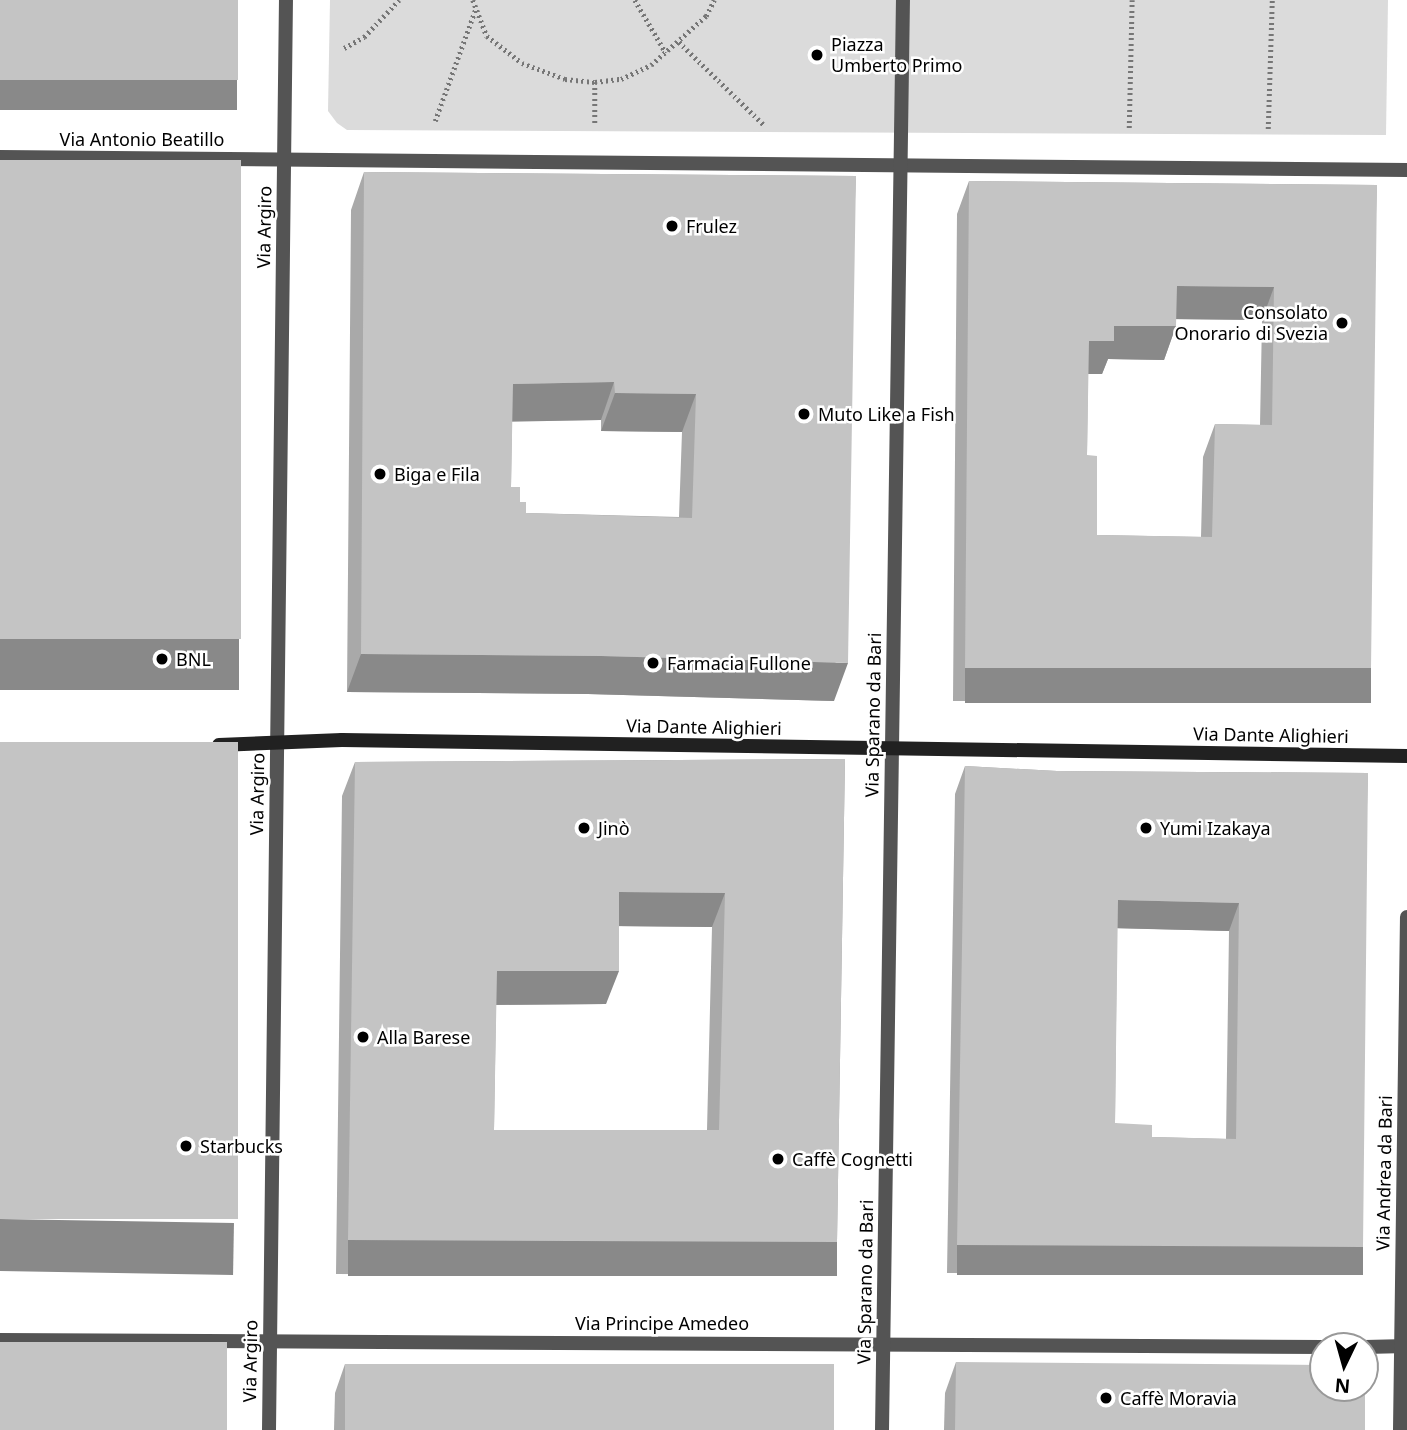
<!DOCTYPE html>
<html>
<head>
<meta charset="utf-8">
<style>
	body { margin:0 }
	#map { position:relative; width:1407px; height:1430px; overflow:hidden; background:#fff; font-family:"Noto Sans",sans-serif }
	div>[style] { position:absolute }
	[style*='--x'] { left:calc(var(--x)*1px); top:calc(var(--y)*1px); width:calc(var(--w)*1px); rotate:calc(var(--a)*1deg) }
	.green>* { inset:0; background:#dbdbdb }
	.path>* { height:4.5px; margin-top:-2.25px; transform-origin:0; background:repeating-linear-gradient(90deg,#767676 0 2px,transparent 0 5.5px) }
	.street>* { height:14px; margin:-7px; padding:0 7px; transform-origin:7px; border-radius:7px; background:#545454 }
	.secondary>* { height:14px; margin:-7px; padding:0 7px; transform-origin:7px; border-radius:7px; background:#212121 }
	.wall>* { inset:0; background:#a9a9a9 }
	.shaded-wall>* { inset:0; background:#898989; transform-origin:0 0 }
	.building>* { inset:0; background:#c4c4c4; transform-origin:0 0 }
	.dots>* { width:19px; height:19px; translate:-50% -50%; box-sizing:border-box; border:4px solid #fff; border-radius:50% }
	span { translate:-50% -50%; white-space:nowrap; text-align:center; line-height:1.15; -webkit-text-stroke:5px #fff; paint-order:stroke }
	.poi-label { font-size:18px; color:#000 }
	.left { translate:0 -50%; text-align:left }
	.right { translate:-100% -50%; text-align:right }
	.street-label { font-size:18px; color:#000 }
	.north { position:absolute; left:1309px; top:1332px; width:70px; height:70px; box-sizing:border-box; background:#fff; border:2px solid #999; border-radius:50%; rotate:185deg; font-size:19px; font-weight:700; line-height:28px; text-align:center; color:#000 }
	.north::after { content:''; display:block; margin:auto; width:24px; height:32px; background:#000; clip-path:polygon(50% 0,100% 100%,50% 72%,0 100%) }
</style>
</head>
<body>
<div id="map">
	<div class="green">
		<i style="clip-path:polygon(330px 0,1388px 0,1386px 135px,347px 130px,337px 123px,328px 111px)"></i>
	</div>
	<div class="path">
		<i style="--x:473;--y:0;--w:39;--a:69"></i>
		<i style="--x:487;--y:36;--w:44;--a:37.6"></i>
		<i style="--x:522;--y:63;--w:46;--a:20.4"></i>
		<i style="--x:565;--y:79;--w:30;--a:6"></i>
		<i style="--x:595;--y:82;--w:26;--a:-7"></i>
		<i style="--x:621;--y:79;--w:33;--a:-25"></i>
		<i style="--x:651;--y:65;--w:74;--a:-41.7"></i>
		<i style="--x:706;--y:16;--w:18;--a:-63"></i>
		<i style="--x:635;--y:0;--w:61;--a:59.7"></i>
		<i style="--x:679;--y:42;--w:119;--a:44.3"></i>
		<i style="--x:344;--y:48;--w:23;--a:-29"></i>
		<i style="--x:364;--y:37;--w:51;--a:-46.6"></i>
		<i style="--x:595;--y:82;--w:41;--a:90"></i>
		<i style="--x:435;--y:121;--w:120;--a:-70.1"></i>
		<i style="--x:1129;--y:128;--w:128;--a:-88.7"></i>
		<i style="--x:1268;--y:129;--w:129;--a:-88.2"></i>
	</div>
	<div class="street">
		<i style="--x:0;--y:157;--w:1407;--a:0.53"></i>
		<i style="--x:0;--y:1340;--w:1323;--a:0.3"></i>
		<i style="--x:1365;--y:1347;--w:42;--a:-1.4"></i>
		<i style="--x:269;--y:1430;--w:1430;--a:-89.32"></i>
		<i style="--x:882;--y:1430;--w:1430;--a:-89.16"></i>
		<i style="--x:1400;--y:1430;--w:513;--a:-89.22"></i>
	</div>
	<div class="secondary">
		<i style="--x:219;--y:745;--w:123;--a:-2.3"></i>
		<i style="--x:342;--y:740;--w:1065;--a:0.86"></i>
	</div>
	<div class="wall">
		<i style="clip-path:polygon(evenodd,364px 172px,856px 176px,834px 701px,588px 694px,347px 692px,351px 210px,364px 172px,601px 420px,601px 431px,682px 432px,679px 517px,526px 513px,511px 487px,512px 421px,601px 420px)"></i>
		<i style="clip-path:polygon(evenodd,969px 181px,1377px 185px,1359px 701px,953px 701px,957px 214px,969px 181px,1176px 319px,1262px 320px,1260px 425px,1215px 424px,1203px 457px,1201px 537px,1097px 535px,1087px 455px,1088px 374px,1102px 374px,1108px 359px,1164px 360px,1176px 326px,1176px 319px)"></i>
		<i style="clip-path:polygon(evenodd,845px 759px,837px 1242px,824px 1276px,336px 1274px,342px 796px,355px 762px,845px 759px,619px 926px,712px 927px,707px 1130px,494px 1130px,496px 1005px,606px 1004px,619px 926px)"></i>
		<i style="clip-path:polygon(evenodd,965px 766px,1057px 771px,1368px 773px,1353px 1275px,947px 1273px,955px 794px,965px 766px,1117px 928px,1229px 931px,1226px 1139px,1152px 1137px,1115px 1123px,1117px 928px)"></i>
		<i style="clip-path:polygon(956px 1362px,1365px 1430px,944px 1430px,945px 1393px)"></i>
		<i style="clip-path:polygon(345px 1364px,833px 1430px,334px 1430px,335px 1393px)"></i>
	</div>
	<div class="shaded-wall">
		<i style="left:0;top:80px;width:237px;height:30px"></i>
		<i style="clip-path:polygon(1177px 286px,1274px 287px,1262px 320px,1165px 319px)"></i>
		<i style="clip-path:polygon(1114px 326px,1176px 326px,1164px 360px,1108px 359px,1102px 374px,1077px 374px,1089px 341px)"></i>
		<i style="clip-path:polygon(614px 382px,601px 420px,499px 422px,513px 384px)"></i>
		<i style="clip-path:polygon(615px 393px,696px 394px,682px 432px,601px 431px)"></i>
		<i style="left:0;top:639px;width:239px;height:51px"></i>
		<i style="clip-path:polygon(361px 654px,601px 656px,848px 663px,834px 701px,588px 694px,347px 692px)"></i>
		<i style="left:965px;top:668px;width:406px;height:35px"></i>
		<i style="clip-path:polygon(619px 892px,725px 893px,712px 927px,607px 926px)"></i>
		<i style="clip-path:polygon(1118px 900px,1239px 903px,1229px 931px,1107px 928px)"></i>
		<i style="clip-path:polygon(497px 971px,619px 971px,606px 1004px,485px 1005px)"></i>
		<i style="left:0;top:1219px;width:234px;height:52px;rotate:1deg"></i>
		<i style="left:348px;top:1240px;width:489px;height:36px"></i>
		<i style="left:957px;top:1245px;width:406px;height:30px"></i>
	</div>
	<div class="building">
		<i style="left:0;top:0;width:238px;height:80px"></i>
		<i style="left:0;top:160px;width:241px;height:479px"></i>
		<i style="clip-path:polygon(evenodd,364px 172px,856px 176px,848px 663px,601px 656px,361px 654px,364px 172px,614px 382px,615px 393px,696px 394px,692px 518px,526px 513px,526px 502px,520px 502px,520px 487px,511px 487px,513px 384px,614px 382px)"></i>
		<i style="clip-path:polygon(evenodd,969px 181px,1377px 185px,1371px 668px,965px 668px,969px 181px,1177px 286px,1274px 287px,1272px 425px,1215px 424px,1212px 537px,1097px 535px,1097px 456px,1087px 455px,1089px 341px,1114px 341px,1114px 326px,1176px 326px,1177px 286px)"></i>
		<i style="left:0;top:742px;width:238px;height:477px"></i>
		<i style="clip-path:polygon(evenodd,845px 759px,837px 1242px,348px 1240px,355px 762px,845px 759px,619px 892px,725px 893px,719px 1130px,494px 1130px,497px 971px,619px 971px,619px 892px)"></i>
		<i style="clip-path:polygon(evenodd,965px 766px,1057px 771px,1368px 773px,1363px 1247px,957px 1245px,965px 766px,1118px 900px,1239px 903px,1236px 1139px,1152px 1137px,1152px 1125px,1115px 1123px,1118px 900px)"></i>
		<i style="left:0;top:1342px;width:227px;height:88px"></i>
		<i style="clip-path:polygon(956px 1362px,1323px 1365px,1323px 1388px,1365px 1388px,1365px 1430px,955px 1430px)"></i>
		<i style="left:345px;top:1364px;width:489px;height:66px"></i>
	</div>
	<div class="dots">
		<i style="left:817px;top:55px;background:#000"></i>
		<i style="left:672px;top:226px;background:#000"></i>
		<i style="left:1342px;top:323px;background:#000"></i>
		<i style="left:804px;top:414px;background:#000"></i>
		<i style="left:380px;top:474px;background:#000"></i>
		<i style="left:162px;top:659px;background:#000"></i>
		<i style="left:653px;top:663px;background:#000"></i>
		<i style="left:584px;top:828px;background:#000"></i>
		<i style="left:1146px;top:828px;background:#000"></i>
		<i style="left:363px;top:1037px;background:#000"></i>
		<i style="left:186px;top:1146px;background:#000"></i>
		<i style="left:778px;top:1159px;background:#000"></i>
		<i style="left:1106px;top:1398px;background:#000"></i>
	</div>
	<div class="poi-label">
		<span class="left" style="left:831px;top:55px">Piazza<br>Umberto Primo</span>
		<span class="left" style="left:686px;top:226px">Frulez</span>
		<span class="right" style="left:1328px;top:323px">Consolato<br>Onorario di Svezia</span>
		<span class="left" style="left:818px;top:414px">Muto Like a Fish</span>
		<span class="left" style="left:394px;top:474px">Biga e Fila</span>
		<span class="left" style="left:176px;top:659px">BNL</span>
		<span class="left" style="left:667px;top:663px">Farmacia Fullone</span>
		<span class="left" style="left:598px;top:828px">Jinò</span>
		<span class="left" style="left:1160px;top:828px">Yumi Izakaya</span>
		<span class="left" style="left:377px;top:1037px">Alla Barese</span>
		<span class="left" style="left:200px;top:1146px">Starbucks</span>
		<span class="left" style="left:792px;top:1159px">Caffè Cognetti</span>
		<span class="left" style="left:1120px;top:1398px">Caffè Moravia</span>
	</div>
	<div class="street-label">
		<span style="left:142px;top:139px">Via Antonio Beatillo</span>
		<span style="left:264px;top:227px;rotate:-89deg">Via Argiro</span>
		<span style="left:873px;top:715px;rotate:-89deg">Via Sparano da Bari</span>
		<span style="left:704px;top:727px;rotate:1deg">Via Dante Alighieri</span>
		<span style="left:1271px;top:735px;rotate:1deg">Via Dante Alighieri</span>
		<span style="left:257px;top:794px;rotate:-89deg">Via Argiro</span>
		<span style="left:1384px;top:1173px;rotate:-89deg">Via Andrea da Bari</span>
		<span style="left:865px;top:1282px;rotate:-89deg">Via Sparano da Bari</span>
		<span style="left:662px;top:1323px">Via Principe Amedeo</span>
		<span style="left:250px;top:1361px;rotate:-89deg">Via Argiro</span>
	</div>
	<div class="north">N</div>
</div>
</body>
</html>
